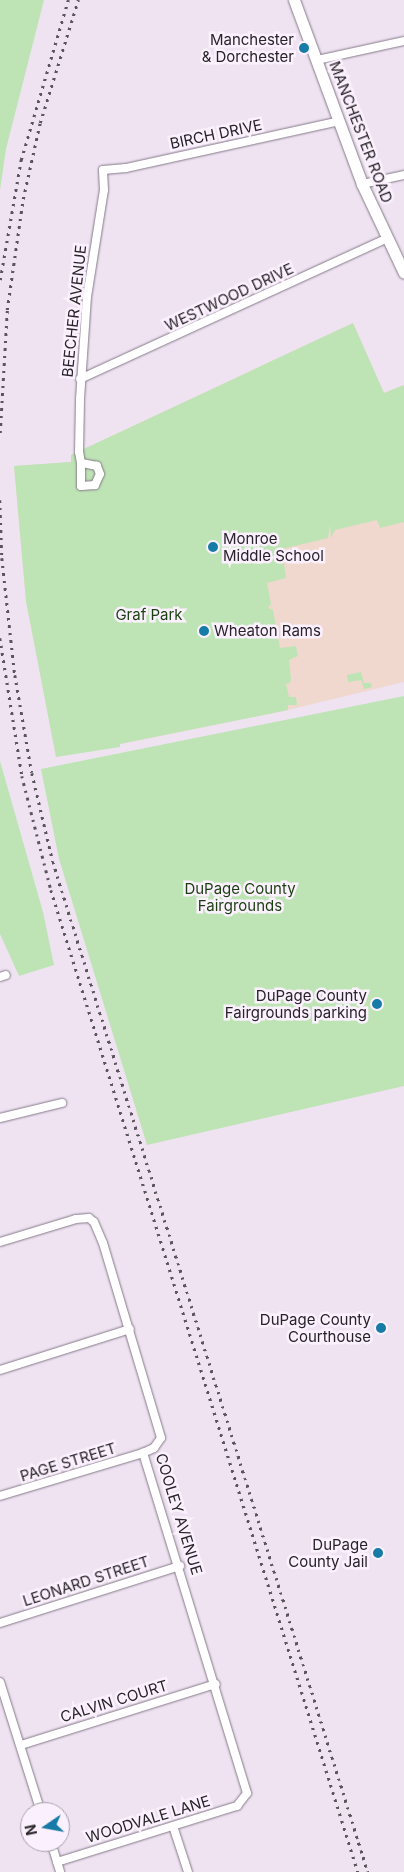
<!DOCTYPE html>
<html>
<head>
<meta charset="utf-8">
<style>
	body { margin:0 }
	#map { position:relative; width:404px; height:1872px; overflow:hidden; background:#efe3f2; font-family:Inter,sans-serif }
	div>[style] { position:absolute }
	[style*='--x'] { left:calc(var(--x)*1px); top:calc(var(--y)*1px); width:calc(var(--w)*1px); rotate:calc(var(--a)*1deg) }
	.education>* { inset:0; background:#f0d8ce }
	.green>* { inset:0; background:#bee4b5 }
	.roads { filter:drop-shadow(0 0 1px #857a88) drop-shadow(0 0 1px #857a88) }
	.street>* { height:8px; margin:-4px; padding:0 4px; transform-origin:4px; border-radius:4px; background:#fff }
	.secondary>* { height:11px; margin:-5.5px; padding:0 5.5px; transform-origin:5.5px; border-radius:5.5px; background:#fff }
	.rail>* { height:2.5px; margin-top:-1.25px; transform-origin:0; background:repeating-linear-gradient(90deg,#5a545c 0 2.5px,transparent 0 7.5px) }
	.dots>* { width:14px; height:14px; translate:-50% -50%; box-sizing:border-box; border:2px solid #fbf1fe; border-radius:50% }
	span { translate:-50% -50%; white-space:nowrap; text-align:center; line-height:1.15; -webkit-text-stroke:5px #fbf1fe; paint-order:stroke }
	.poi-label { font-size:15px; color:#282329 }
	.right { translate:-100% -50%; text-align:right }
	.left { translate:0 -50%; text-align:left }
	.street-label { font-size:15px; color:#282329 }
	.park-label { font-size:15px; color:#193f0e }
	.north { position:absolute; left:20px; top:1802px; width:50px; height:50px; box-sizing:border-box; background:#fbf1fe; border:1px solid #a79fa9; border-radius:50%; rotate:258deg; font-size:14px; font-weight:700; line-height:20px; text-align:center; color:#282329 }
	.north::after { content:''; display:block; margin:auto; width:18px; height:22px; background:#167ba6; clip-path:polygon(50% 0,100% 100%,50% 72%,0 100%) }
</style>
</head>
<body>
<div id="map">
	<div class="education">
		<i style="clip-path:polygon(353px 323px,384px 393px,404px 385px,404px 682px,288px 710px,56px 757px,26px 601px,14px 466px,71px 462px,71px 455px)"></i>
	</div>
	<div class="green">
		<i style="clip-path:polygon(0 0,44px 0,6px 149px,0 190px)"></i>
		<i style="clip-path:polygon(353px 323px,384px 393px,404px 385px,404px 522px,380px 528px,377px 520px,335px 530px,331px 538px,330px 525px,328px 538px,282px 549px,286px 578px,267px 583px,271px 604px,268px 608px,273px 610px,280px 648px,296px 646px,298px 656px,289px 660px,291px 679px,290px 683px,286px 684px,289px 697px,296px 697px,297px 705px,288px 705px,288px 710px,120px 744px,120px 747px,56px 757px,26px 601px,14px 466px,71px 462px,71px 455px)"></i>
		<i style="clip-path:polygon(361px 672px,364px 683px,371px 683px,372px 687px,364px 689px,361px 680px,348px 682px,347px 675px)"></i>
		<i style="clip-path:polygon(404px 696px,404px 1086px,147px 1145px,59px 859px,41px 769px)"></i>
		<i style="clip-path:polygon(0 761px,43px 912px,54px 965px,19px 976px,0 934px)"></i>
	</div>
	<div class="roads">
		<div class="street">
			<i style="--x:317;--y:60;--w:89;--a:-12.3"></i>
			<i style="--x:362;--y:184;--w:43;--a:-12.1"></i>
			<i style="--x:80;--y:379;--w:339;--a:-24.6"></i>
			<i style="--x:81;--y:463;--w:23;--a:90"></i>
			<i style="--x:81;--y:486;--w:14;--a:-4"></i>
			<i style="--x:95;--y:485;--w:12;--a:-66"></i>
			<i style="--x:100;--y:474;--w:9;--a:-111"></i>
			<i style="--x:97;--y:466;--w:16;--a:-169"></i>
			<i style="--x:81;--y:463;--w:11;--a:-100"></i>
			<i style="--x:79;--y:452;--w:53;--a:-88.9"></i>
			<i style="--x:80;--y:399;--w:102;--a:-86.1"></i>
			<i style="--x:87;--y:297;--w:108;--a:-81"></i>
			<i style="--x:104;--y:190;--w:20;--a:-93"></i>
			<i style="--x:103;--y:170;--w:23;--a:-5"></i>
			<i style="--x:126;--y:168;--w:218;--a:-12.4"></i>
			<i style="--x:0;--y:977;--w:6;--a:-18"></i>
			<i style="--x:0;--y:1118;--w:64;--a:-13.6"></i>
			<i style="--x:0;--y:1242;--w:79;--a:-16.8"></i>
			<i style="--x:76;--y:1219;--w:13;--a:-4"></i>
			<i style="--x:89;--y:1218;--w:6;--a:39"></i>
			<i style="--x:94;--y:1222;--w:23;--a:67"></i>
			<i style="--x:103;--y:1243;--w:203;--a:73.4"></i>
			<i style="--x:161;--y:1438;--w:12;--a:125"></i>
			<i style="--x:154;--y:1448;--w:12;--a:156"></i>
			<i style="--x:143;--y:1453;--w:149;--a:163.3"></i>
			<i style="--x:0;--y:1370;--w:136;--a:-17.5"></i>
			<i style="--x:0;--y:1623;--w:189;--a:-17.6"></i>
			<i style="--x:0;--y:1682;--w:136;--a:72.5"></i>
			<i style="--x:21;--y:1745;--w:204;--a:-17.4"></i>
			<i style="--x:173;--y:1826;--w:48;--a:71.9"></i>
			<i style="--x:51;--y:1842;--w:31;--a:73"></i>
			<i style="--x:57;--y:1862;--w:189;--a:-17.3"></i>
			<i style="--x:237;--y:1806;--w:16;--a:-52"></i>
			<i style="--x:247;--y:1793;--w:356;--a:-107"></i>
		</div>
		<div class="secondary">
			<i style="--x:294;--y:0;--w:196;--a:69.7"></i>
			<i style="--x:362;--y:184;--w:98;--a:64.7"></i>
		</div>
	</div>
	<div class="rail">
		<i style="--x:0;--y:280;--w:122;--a:-80.1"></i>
		<i style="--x:21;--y:160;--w:167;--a:-73.6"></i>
		<i style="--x:0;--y:433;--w:123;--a:-86.7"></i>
		<i style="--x:7;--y:310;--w:112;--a:-81.8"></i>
		<i style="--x:23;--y:199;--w:78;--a:-77.4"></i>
		<i style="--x:40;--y:123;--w:129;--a:-72.8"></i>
		<i style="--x:0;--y:500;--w:58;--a:88"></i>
		<i style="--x:2;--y:558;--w:118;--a:83.7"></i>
		<i style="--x:15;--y:675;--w:99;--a:80.2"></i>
		<i style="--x:32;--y:773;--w:91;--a:76.7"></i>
		<i style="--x:53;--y:862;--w:1058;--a:72.68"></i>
		<i style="--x:0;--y:638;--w:140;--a:80.9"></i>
		<i style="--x:22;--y:776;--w:118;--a:75.7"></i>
		<i style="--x:51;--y:890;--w:1029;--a:72.64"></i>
	</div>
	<div class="dots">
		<i style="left:304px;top:48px;background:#167ba6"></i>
		<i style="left:213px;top:547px;background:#167ba6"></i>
		<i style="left:204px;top:631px;background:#167ba6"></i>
		<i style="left:377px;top:1004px;background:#167ba6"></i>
		<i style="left:381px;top:1328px;background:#167ba6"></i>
		<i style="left:378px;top:1553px;background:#167ba6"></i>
	</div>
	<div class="poi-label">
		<span class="right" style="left:294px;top:48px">Manchester<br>&amp; Dorchester</span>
		<span class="left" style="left:223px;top:547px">Monroe<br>Middle School</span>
		<span class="left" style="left:214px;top:631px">Wheaton Rams</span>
		<span class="right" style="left:367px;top:1004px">DuPage County<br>Fairgrounds parking</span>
		<span class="right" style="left:371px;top:1328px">DuPage County<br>Courthouse</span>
		<span class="right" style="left:368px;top:1553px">DuPage<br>County Jail</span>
	</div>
	<div class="street-label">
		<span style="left:361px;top:132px;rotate:69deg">MANCHESTER ROAD</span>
		<span style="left:216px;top:134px;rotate:-12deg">BIRCH DRIVE</span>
		<span style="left:229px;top:297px;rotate:-25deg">WESTWOOD DRIVE</span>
		<span style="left:74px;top:311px;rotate:-84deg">BEECHER AVENUE</span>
		<span style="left:68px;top:1462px;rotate:-17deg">PAGE STREET</span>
		<span style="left:179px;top:1514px;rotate:73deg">COOLEY AVENUE</span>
		<span style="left:86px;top:1581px;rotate:-18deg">LEONARD STREET</span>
		<span style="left:114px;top:1701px;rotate:-17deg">CALVIN COURT</span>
		<span style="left:148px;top:1819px;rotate:-17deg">WOODVALE LANE</span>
	</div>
	<div class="park-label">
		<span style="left:149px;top:615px">Graf Park</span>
		<span style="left:240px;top:897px">DuPage County<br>Fairgrounds</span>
	</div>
	<div class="north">N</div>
</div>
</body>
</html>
